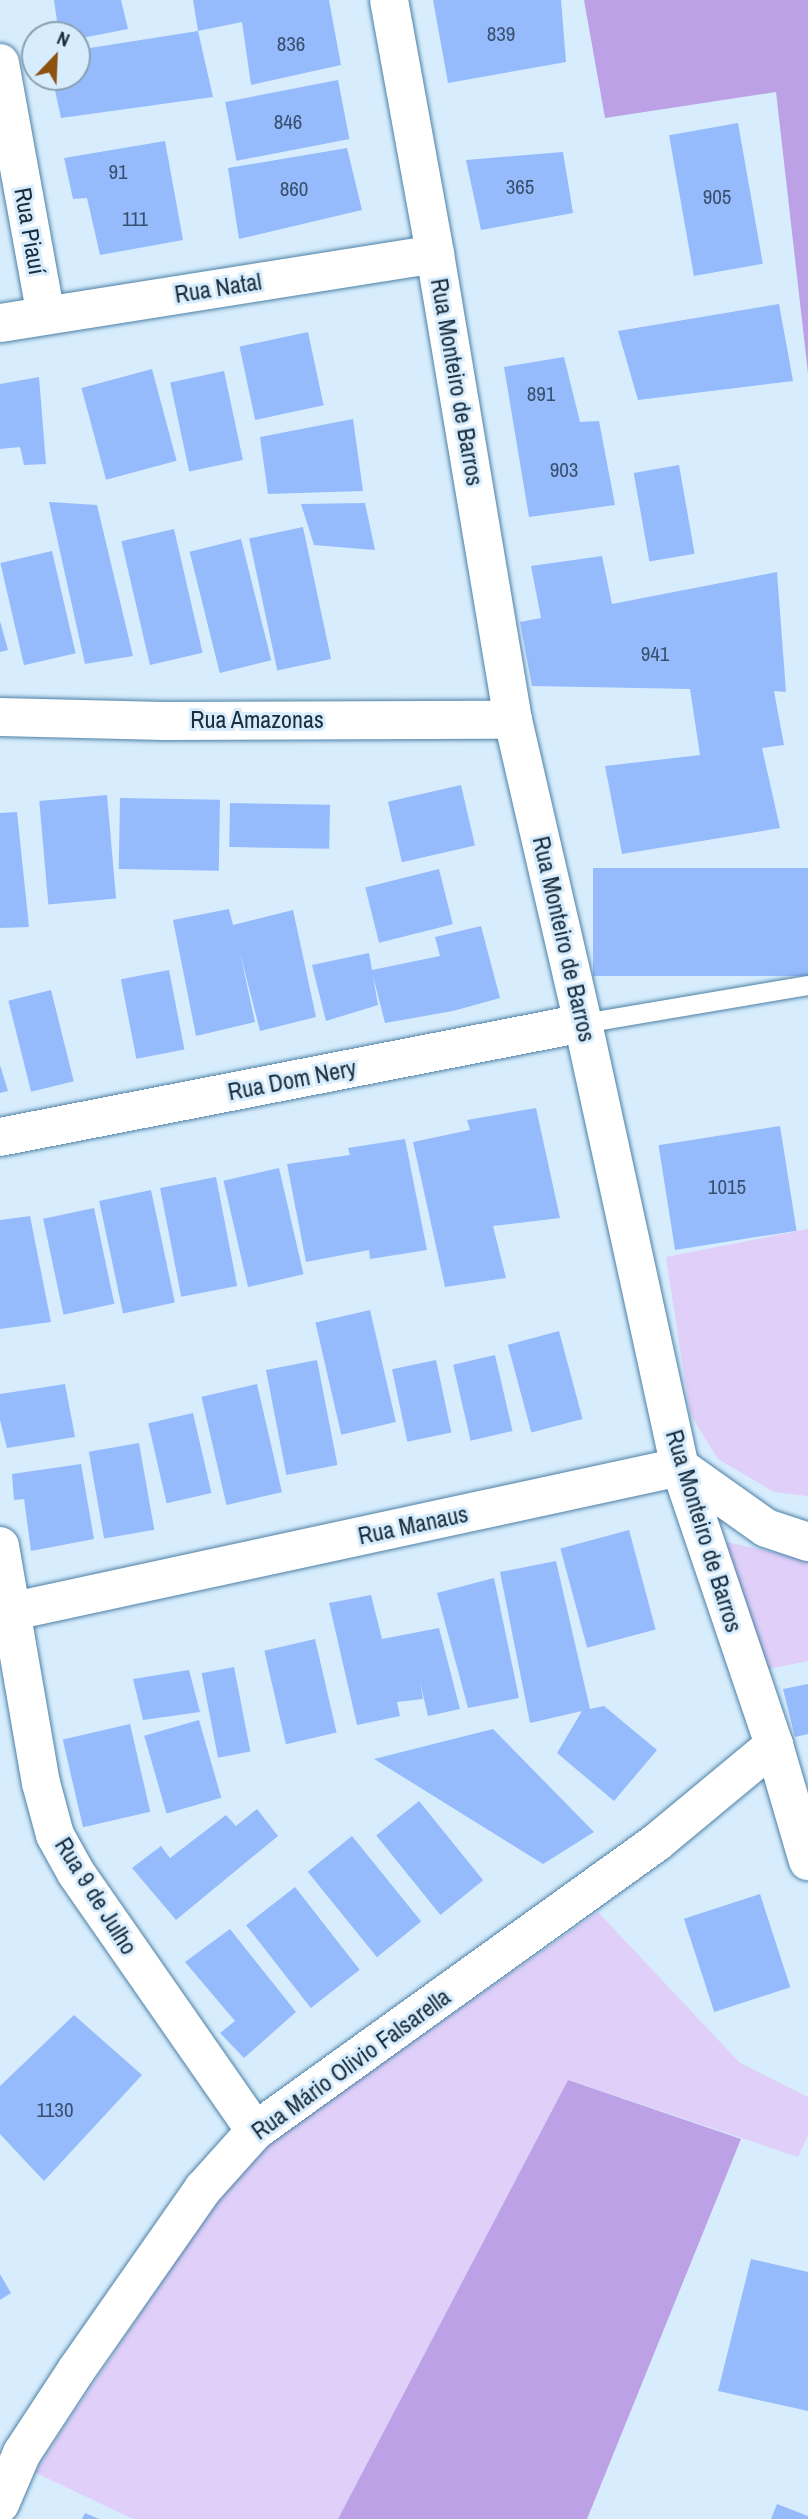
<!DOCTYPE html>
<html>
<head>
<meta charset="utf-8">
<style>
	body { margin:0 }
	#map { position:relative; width:808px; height:2519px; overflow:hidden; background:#d7edfd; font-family:"Archivo Narrow",sans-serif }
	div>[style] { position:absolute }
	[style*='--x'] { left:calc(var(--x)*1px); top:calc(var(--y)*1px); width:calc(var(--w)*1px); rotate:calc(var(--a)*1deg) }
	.green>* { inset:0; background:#dfcff9 }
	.forest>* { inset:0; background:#bca1e7 }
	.building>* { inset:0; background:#96bbfd; transform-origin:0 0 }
	.roads { filter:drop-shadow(0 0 2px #4d81a7) drop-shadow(0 0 2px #4d81a7) }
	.lane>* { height:19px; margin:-9.5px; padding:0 9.5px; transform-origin:9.5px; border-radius:9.5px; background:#fff }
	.street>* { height:38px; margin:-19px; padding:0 19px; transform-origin:19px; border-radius:19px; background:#fff }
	span { translate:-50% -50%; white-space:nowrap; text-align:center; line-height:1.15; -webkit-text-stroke:6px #d7edfd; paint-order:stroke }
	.number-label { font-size:21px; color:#38506d }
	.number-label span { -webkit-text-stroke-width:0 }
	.street-label { font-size:24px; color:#182d3d }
	.north { position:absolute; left:21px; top:21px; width:70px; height:70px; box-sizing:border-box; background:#d7edfd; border:2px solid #8ba0b0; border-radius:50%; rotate:23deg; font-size:19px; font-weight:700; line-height:28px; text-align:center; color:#182d3d }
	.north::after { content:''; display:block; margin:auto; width:24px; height:32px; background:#8d5210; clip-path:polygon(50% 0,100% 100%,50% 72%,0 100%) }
</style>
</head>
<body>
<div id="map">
	<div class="green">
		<i style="clip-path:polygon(808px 1229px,808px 1496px,774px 1492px,718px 1459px,690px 1414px,666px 1257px)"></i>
		<i style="clip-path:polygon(722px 1541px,808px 1560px,808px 1661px,763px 1670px)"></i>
		<i style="clip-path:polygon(598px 1912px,739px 2062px,808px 2097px,808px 2135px,798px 2157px,568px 2080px,338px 2519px,133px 2519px,34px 2472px,219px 2197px,250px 2163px,278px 2136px)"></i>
	</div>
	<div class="forest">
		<i style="clip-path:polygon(584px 0,808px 0,808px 373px,776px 92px,605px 118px)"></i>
		<i style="clip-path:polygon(568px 2080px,741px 2139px,587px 2519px,338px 2519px)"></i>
	</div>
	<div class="building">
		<i style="clip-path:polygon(54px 0,121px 0,128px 29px,77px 39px,77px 35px,59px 35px)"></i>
		<i style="clip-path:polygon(193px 0,329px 0,341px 65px,251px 85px,242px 22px,198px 31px,213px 97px,61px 118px,52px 77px,77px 77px,77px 50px,198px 31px)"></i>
		<i style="clip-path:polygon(433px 0,561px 0,566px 62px,448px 83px)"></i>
		<i style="left:338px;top:80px;width:60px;height:115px;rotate:79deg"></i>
		<i style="left:738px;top:123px;width:143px;height:70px;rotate:80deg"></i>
		<i style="clip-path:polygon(165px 141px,183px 240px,100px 255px,87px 198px,73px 199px,64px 158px)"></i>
		<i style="clip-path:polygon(347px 148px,362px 210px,239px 239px,228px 168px)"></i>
		<i style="clip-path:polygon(563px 152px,573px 213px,481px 230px,466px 160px)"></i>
		<i style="clip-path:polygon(779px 304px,793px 381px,638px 400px,618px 331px)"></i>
		<i style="left:308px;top:332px;width:75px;height:70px;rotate:78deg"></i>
		<i style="clip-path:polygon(564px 357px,580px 422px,599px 421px,615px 505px,529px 517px,504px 367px)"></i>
		<i style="left:152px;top:369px;width:95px;height:73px;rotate:75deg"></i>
		<i style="left:224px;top:371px;width:91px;height:55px;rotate:78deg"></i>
		<i style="clip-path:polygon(39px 377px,46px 464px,24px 465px,20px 447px,0 449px,0 384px)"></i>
		<i style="clip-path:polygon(353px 419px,363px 491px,268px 494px,260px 437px)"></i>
		<i style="left:679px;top:465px;width:90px;height:46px;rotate:80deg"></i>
		<i style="clip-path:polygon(49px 502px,97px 505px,133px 656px,85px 664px)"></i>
		<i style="clip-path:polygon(365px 503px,375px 550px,314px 545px,301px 504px)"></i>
		<i style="left:303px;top:527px;width:135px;height:55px;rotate:78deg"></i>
		<i style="left:174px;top:529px;width:127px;height:54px;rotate:77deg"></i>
		<i style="left:241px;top:539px;width:125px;height:53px;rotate:76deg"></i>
		<i style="left:52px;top:551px;width:105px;height:53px;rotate:77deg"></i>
		<i style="clip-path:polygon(602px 556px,612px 604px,777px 572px,786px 692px,774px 691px,784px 745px,762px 748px,780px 828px,622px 854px,605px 766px,700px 755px,690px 689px,532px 686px,520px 622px,541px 618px,531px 566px)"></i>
		<i style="clip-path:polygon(0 621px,8px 650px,0 652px)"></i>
		<i style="left:461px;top:785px;width:62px;height:75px;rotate:77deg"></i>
		<i style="left:107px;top:795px;width:104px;height:68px;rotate:85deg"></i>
		<i style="left:120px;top:798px;width:100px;height:71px;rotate:1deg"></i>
		<i style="left:230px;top:803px;width:100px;height:44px;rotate:1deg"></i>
		<i style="clip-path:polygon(17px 812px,29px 927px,0 928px,0 813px)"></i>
		<i style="left:808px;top:868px;width:108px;height:215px;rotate:90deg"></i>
		<i style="left:439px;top:869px;width:57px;height:76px;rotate:76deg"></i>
		<i style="clip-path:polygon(229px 909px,233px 925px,293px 910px,316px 1017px,260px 1031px,240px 953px,255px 1022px,196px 1036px,173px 920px)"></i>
		<i style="clip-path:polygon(481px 926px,500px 998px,453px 1011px,385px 1023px,373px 976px,378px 1005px,326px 1021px,312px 965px,369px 953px,372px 970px,440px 956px,435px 937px)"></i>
		<i style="left:169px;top:970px;width:81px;height:49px;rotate:79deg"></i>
		<i style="left:51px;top:990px;width:94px;height:44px;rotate:76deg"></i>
		<i style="clip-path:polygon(0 1065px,8px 1091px,0 1093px)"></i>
		<i style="clip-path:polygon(536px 1108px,560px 1218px,493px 1226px,506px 1278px,445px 1287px,413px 1142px,470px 1130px,467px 1120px)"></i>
		<i style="left:780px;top:1126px;width:106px;height:123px;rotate:81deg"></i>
		<i style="clip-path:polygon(405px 1139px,427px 1250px,370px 1259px,369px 1250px,306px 1262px,287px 1164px,350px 1155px,348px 1148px)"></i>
		<i style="left:279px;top:1168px;width:109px;height:57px;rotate:77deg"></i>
		<i style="left:216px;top:1177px;width:111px;height:57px;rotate:79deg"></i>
		<i style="left:151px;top:1190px;width:115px;height:53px;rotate:78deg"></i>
		<i style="left:94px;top:1208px;width:98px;height:52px;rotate:78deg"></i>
		<i style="clip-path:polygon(30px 1216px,51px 1322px,0 1329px,0 1220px)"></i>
		<i style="left:370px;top:1310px;width:115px;height:56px;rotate:77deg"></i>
		<i style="left:559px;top:1331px;width:91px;height:53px;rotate:75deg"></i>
		<i style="left:495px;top:1355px;width:78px;height:43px;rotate:77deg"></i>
		<i style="left:317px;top:1360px;width:107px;height:52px;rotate:79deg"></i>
		<i style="left:436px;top:1360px;width:74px;height:45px;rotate:78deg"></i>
		<i style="clip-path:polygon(65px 1384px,75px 1437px,7px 1448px,0 1420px,0 1394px)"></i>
		<i style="left:257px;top:1384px;width:111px;height:57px;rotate:77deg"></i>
		<i style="left:193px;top:1413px;width:82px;height:46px;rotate:77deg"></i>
		<i style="left:139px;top:1443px;width:88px;height:51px;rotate:80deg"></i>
		<i style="clip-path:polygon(81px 1464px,94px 1539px,31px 1551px,24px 1499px,14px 1500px,12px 1474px)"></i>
		<i style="left:629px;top:1530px;width:103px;height:71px;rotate:75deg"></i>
		<i style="clip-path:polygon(556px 1561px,590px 1709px,604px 1706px,657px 1750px,614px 1801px,557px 1753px,582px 1711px,530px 1723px,500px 1572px)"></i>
		<i style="clip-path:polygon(494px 1578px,519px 1698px,468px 1708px,437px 1593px)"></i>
		<i style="clip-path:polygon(371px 1595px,382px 1639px,439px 1628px,460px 1709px,428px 1716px,420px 1682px,423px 1699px,397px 1702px,400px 1716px,357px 1725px,329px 1603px)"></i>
		<i style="left:315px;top:1639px;width:96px;height:52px;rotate:77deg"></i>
		<i style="left:234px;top:1667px;width:86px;height:33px;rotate:79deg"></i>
		<i style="clip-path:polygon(189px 1670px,200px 1712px,143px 1720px,133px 1679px)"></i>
		<i style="clip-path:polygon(808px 1684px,808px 1734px,795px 1737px,783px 1689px)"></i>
		<i style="left:199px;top:1720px;width:81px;height:57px;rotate:74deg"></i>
		<i style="left:130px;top:1724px;width:90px;height:69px;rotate:77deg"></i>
		<i style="clip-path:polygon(493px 1729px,594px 1832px,543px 1864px,374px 1759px)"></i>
		<i style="left:419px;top:1801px;width:102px;height:55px;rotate:51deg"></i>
		<i style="clip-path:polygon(257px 1809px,278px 1836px,176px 1920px,132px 1868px,161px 1846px,170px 1858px,226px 1815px,236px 1826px)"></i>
		<i style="left:352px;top:1836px;width:110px;height:57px;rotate:51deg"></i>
		<i style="left:295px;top:1887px;width:105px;height:62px;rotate:52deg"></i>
		<i style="left:760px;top:1894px;width:98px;height:80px;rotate:72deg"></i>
		<i style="clip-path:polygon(230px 1929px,296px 2012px,244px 2058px,220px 2033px,235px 2021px,185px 1962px)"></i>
		<i style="clip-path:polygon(74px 2015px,142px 2075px,44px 2181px,0 2134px,0 2086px)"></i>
		<i style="clip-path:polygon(751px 2259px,808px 2272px,808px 2411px,718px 2391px)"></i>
		<i style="clip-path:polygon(0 2274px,11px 2293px,0 2300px)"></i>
		<i style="clip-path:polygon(777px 2504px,808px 2516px,808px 2519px,771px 2519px)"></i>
		<i style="clip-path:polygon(85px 2513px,99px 2519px,82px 2519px)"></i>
	</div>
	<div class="roads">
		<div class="lane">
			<i style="--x:583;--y:1023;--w:228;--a:-9.6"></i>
		</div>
		<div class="street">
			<i style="--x:389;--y:0;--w:258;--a:79.7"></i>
			<i style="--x:435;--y:254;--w:472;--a:80.5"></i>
			<i style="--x:513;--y:720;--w:311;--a:77"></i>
			<i style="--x:583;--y:1023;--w:454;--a:77.7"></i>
			<i style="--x:680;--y:1467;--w:293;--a:71.3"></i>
			<i style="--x:774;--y:1745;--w:121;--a:73.7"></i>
			<i style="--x:0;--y:63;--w:256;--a:79.7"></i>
			<i style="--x:0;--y:323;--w:440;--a:-9"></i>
			<i style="--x:0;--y:717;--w:164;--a:1.4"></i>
			<i style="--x:164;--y:721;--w:349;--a:-0.2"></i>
			<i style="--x:0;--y:1137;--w:594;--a:-11.06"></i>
			<i style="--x:0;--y:1546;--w:241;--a:80.2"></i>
			<i style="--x:41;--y:1783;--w:54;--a:74.9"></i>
			<i style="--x:55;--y:1835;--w:43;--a:61.1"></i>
			<i style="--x:76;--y:1873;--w:314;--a:55.2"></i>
			<i style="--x:0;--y:1614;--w:696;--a:-12.2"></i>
			<i style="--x:680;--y:1467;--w:105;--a:35.3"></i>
			<i style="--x:766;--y:1528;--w:44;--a:18.4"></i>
			<i style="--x:0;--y:2504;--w:56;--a:-66.7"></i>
			<i style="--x:22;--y:2453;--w:100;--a:-56.8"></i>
			<i style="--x:77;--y:2369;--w:220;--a:-55"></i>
			<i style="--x:203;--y:2189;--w:78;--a:-48.1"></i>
			<i style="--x:255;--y:2131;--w:495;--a:-35.7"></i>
			<i style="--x:657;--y:1842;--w:152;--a:-39.7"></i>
		</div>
	</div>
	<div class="number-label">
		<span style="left:501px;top:34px">839</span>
		<span style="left:291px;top:44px">836</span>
		<span style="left:288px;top:122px">846</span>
		<span style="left:118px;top:172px">91</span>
		<span style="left:520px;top:187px">365</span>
		<span style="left:294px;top:189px">860</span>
		<span style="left:717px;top:197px">905</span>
		<span style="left:135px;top:219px">111</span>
		<span style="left:541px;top:394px">891</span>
		<span style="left:564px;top:470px">903</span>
		<span style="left:655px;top:654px">941</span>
		<span style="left:727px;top:1187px">1015</span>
		<span style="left:55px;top:2110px">1130</span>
	</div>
	<div class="street-label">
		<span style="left:30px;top:231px;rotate:80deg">Rua Piauí</span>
		<span style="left:218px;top:288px;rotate:-9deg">Rua Natal</span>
		<span style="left:457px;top:382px;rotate:80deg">Rua Monteiro de Barros</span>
		<span style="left:257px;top:720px">Rua Amazonas</span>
		<span style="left:564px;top:939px;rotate:77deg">Rua Monteiro de Barros</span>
		<span style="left:292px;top:1080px;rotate:-11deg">Rua Dom Nery</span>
		<span style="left:413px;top:1525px;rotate:-12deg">Rua Manaus</span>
		<span style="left:704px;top:1531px;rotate:73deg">Rua Monteiro de Barros</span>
		<span style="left:96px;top:1896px;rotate:58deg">Rua 9 de Julho</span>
		<span style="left:351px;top:2064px;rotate:-36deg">Rua Mário Olivio Falsarella</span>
	</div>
	<div class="north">N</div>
</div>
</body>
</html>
